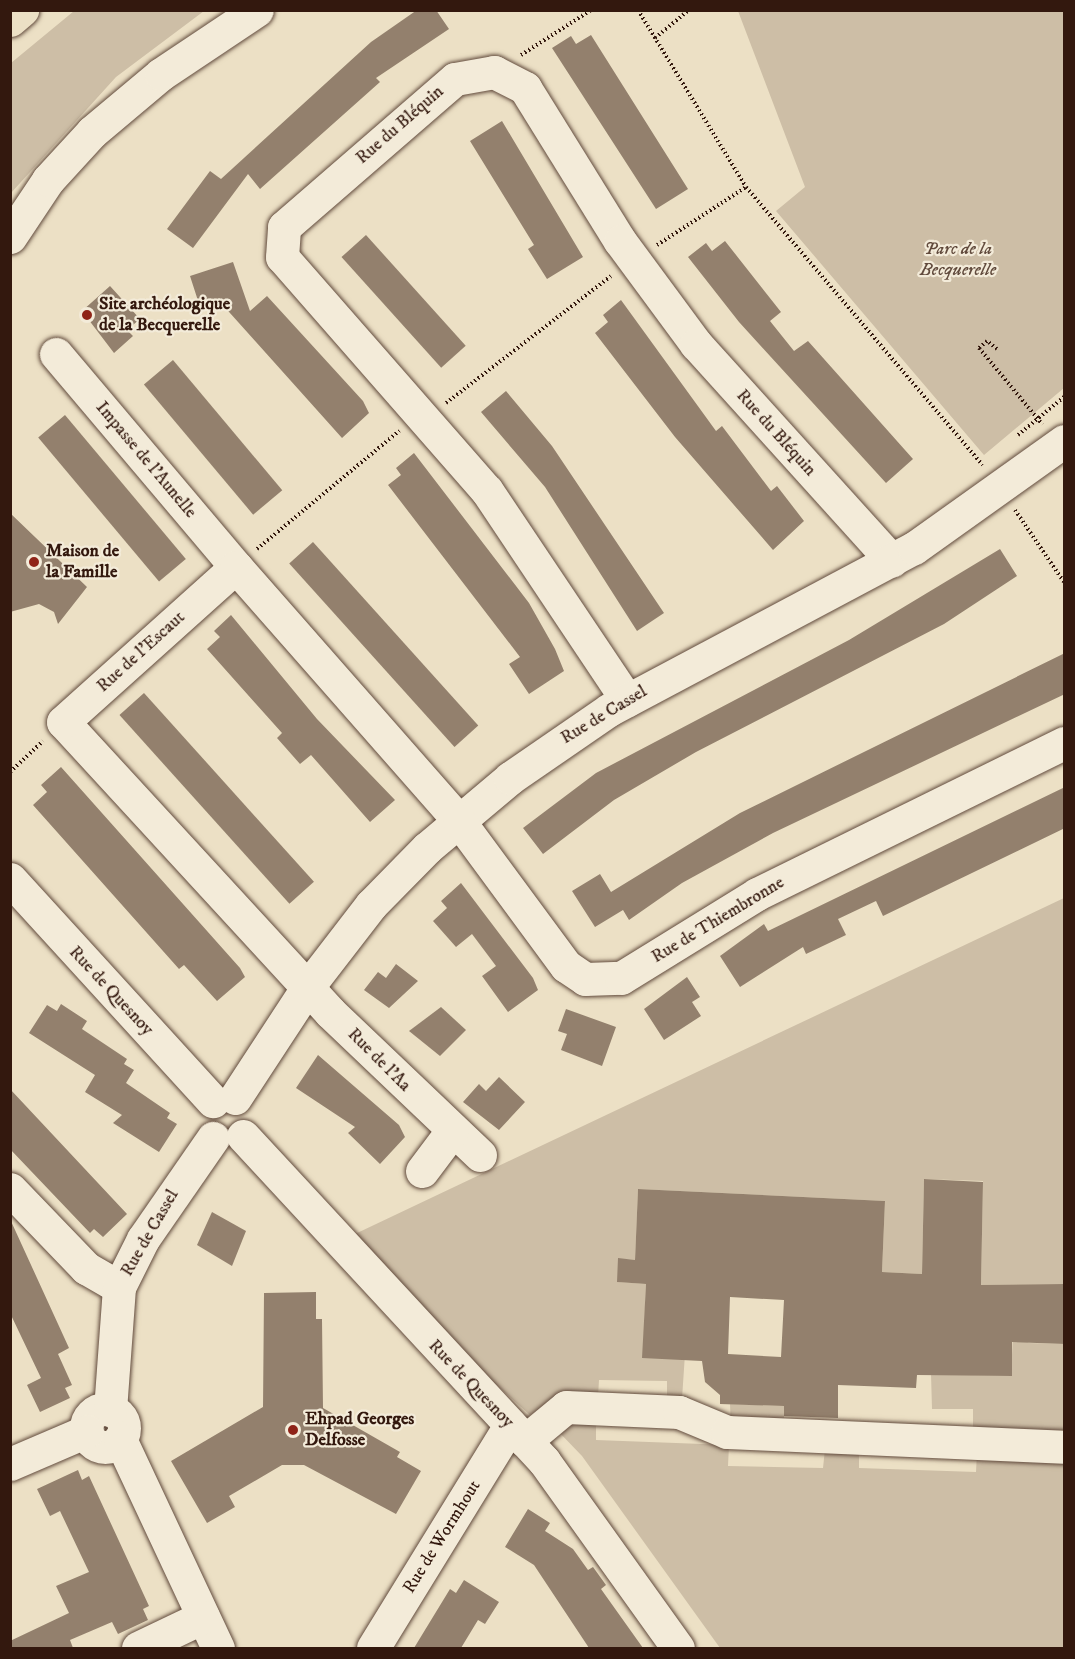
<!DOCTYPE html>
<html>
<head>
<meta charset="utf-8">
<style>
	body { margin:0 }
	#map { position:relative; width:1075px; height:1659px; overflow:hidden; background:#ece0c5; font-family:"IM FELL DW Pica",serif }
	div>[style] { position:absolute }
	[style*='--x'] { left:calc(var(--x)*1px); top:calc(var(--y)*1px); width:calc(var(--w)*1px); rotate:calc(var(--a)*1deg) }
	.green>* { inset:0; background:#cdbea6 }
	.building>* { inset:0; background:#93806d; transform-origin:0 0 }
	.path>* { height:4px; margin-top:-2px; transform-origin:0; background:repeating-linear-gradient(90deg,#33180e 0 1.5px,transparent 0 4.5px) }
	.roads { filter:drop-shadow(0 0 2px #614a3c) drop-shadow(0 0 2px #614a3c) }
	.minor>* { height:33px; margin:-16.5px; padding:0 16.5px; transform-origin:16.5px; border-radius:16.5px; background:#f3ebd9 }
	.minor>.ring { margin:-16.5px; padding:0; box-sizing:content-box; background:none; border:33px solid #f3ebd9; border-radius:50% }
	.highway>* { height:33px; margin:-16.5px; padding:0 16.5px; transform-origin:16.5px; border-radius:16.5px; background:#ece0c5 }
	.dots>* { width:16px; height:16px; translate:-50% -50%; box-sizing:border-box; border:3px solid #f3ebd9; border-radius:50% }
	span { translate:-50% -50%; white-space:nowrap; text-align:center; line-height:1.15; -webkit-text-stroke:4.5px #f3ebd9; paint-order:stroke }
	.street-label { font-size:18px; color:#33180e }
	.park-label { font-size:18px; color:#614a3c; font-style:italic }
	.poi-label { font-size:18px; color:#33180e; font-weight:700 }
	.left { translate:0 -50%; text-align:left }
	.frame { position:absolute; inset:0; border:12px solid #33180e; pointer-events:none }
</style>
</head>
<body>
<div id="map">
	<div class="green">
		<i style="clip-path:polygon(74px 11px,204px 11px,116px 77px,11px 193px,11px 63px)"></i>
		<i style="clip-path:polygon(738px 11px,1064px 11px,1064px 388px,984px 455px,776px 211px,805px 187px)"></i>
		<i style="clip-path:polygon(1064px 898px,1064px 1284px,981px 1285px,983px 1181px,924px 1179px,922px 1274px,882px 1272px,885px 1201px,638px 1189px,635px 1260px,618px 1259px,618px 1282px,646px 1284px,643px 1358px,685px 1354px,682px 1399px,667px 1399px,667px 1381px,599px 1380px,598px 1397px,559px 1396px,530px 1415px,464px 1356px,355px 1234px)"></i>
		<i style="clip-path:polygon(1013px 1333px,1029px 1343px,1064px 1344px,1064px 1430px,973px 1429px,973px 1409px,932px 1409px,931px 1374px,1011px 1376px)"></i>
		<i style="clip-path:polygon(730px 1404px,784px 1406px,784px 1421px,731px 1427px)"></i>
		<i style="clip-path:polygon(565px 1423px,596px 1423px,596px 1440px,729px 1445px,728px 1466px,823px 1468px,825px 1449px,859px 1450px,859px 1468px,976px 1472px,977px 1452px,1064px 1457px,1064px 1648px,720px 1648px,582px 1456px,556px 1429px)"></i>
	</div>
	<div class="building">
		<i style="clip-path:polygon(417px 10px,436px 10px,449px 29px,376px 78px,380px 82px,260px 189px,248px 174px,193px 248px,167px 229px,210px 171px,221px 179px,371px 42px)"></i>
		<i style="clip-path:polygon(591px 35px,688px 189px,656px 209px,552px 48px,571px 36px,576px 44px)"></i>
		<i style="clip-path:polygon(502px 121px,583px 257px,547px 279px,528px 249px,534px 245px,470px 141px)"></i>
		<i style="left:366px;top:235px;width:149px;height:33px;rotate:48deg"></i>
		<i style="clip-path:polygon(725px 241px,781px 312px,770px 321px,794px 351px,808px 341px,913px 459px,886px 483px,739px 322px,688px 257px,706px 243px,712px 251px)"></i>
		<i style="clip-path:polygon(233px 262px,250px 311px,267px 296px,363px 401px,369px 413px,342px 438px,221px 303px,201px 310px,190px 276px)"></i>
		<i style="clip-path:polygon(110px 286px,140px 319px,127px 330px,133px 336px,114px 353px,82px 311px)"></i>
		<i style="clip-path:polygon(621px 300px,716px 431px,722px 426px,771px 491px,777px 486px,804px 521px,773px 550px,675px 437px,595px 333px,608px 322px,603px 315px)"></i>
		<i style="left:173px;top:360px;width:170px;height:38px;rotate:50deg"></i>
		<i style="clip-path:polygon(506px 391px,552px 446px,664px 613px,637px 631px,545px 487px,481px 412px)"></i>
		<i style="left:65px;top:415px;width:188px;height:35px;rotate:50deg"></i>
		<i style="clip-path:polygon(414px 453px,529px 603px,555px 649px,564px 671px,529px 694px,509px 664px,520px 657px,388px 485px,401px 475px,396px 468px)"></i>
		<i style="clip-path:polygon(10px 513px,87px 587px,58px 624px,54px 612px,39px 604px,10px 612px)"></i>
		<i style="left:313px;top:542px;width:247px;height:32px;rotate:48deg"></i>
		<i style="clip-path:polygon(1000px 549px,1017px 576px,944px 624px,696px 752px,614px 800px,543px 854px,523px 828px,596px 773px,849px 640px)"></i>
		<i style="clip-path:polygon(231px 615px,317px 719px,395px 800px,370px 822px,311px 755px,300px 764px,277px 738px,282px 733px,207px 649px,220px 637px,214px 631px)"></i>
		<i style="clip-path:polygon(1065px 653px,1065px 694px,773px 833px,682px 883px,629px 920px,623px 910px,595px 927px,572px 891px,600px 874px,611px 892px,740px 813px)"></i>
		<i style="left:144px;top:693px;width:254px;height:33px;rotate:48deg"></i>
		<i style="clip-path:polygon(61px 767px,240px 968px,245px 977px,217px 1001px,184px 965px,179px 969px,33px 805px,47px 792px,41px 785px)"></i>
		<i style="clip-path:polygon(1065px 787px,1065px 828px,883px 916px,876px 901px,838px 919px,846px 935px,806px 954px,803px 947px,740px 987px,720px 956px,764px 924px,768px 931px)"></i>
		<i style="clip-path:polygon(461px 883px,533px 978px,538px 990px,508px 1012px,482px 976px,496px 966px,472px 934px,456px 947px,433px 921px,447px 908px,441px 901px)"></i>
		<i style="clip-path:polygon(396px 964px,418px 981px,389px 1008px,364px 990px,378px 972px,386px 978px)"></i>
		<i style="clip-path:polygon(687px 977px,700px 997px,692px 1002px,701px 1016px,664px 1040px,644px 1009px)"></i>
		<i style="clip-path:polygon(61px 1004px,87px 1021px,82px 1029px,127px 1059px,124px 1064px,134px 1070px,126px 1083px,170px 1113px,167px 1118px,177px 1124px,159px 1152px,113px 1123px,122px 1115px,85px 1092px,95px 1075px,29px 1033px,47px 1005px,57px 1011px)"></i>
		<i style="clip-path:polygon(441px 1007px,466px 1030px,440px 1056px,409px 1031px)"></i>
		<i style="clip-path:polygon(566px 1009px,616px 1027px,602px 1066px,561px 1050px,567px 1034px,558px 1031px)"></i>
		<i style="clip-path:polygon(318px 1055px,399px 1125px,405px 1137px,380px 1164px,348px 1133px,355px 1127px,296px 1088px)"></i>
		<i style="clip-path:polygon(499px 1077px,525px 1102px,499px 1130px,463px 1102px,479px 1084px,486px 1091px)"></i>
		<i style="clip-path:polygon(10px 1089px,127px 1214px,103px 1237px,94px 1229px,90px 1233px,10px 1149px)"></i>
		<i style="clip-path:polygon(evenodd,924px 1179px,983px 1182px,981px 1285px,1065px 1284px,1065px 1344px,1012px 1342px,1012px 1376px,917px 1375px,916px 1388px,838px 1385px,838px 1418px,784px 1416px,784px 1406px,720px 1404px,720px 1395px,705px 1382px,702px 1361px,642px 1358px,646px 1284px,617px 1282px,618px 1258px,635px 1260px,638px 1189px,885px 1201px,882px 1272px,922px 1274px,924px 1179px,730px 1297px,784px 1300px,781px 1357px,728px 1354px,730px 1297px)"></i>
		<i style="clip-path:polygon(212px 1212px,246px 1231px,232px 1266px,197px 1245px)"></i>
		<i style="clip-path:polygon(10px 1219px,69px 1348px,58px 1354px,72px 1385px,65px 1388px,70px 1398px,40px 1412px,27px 1385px,41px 1378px,10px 1313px)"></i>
		<i style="clip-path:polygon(316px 1292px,316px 1319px,322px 1319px,323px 1408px,400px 1452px,397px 1457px,421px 1471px,396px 1514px,304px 1465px,282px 1465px,229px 1496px,235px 1507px,207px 1523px,171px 1461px,263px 1407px,264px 1293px)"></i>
		<i style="clip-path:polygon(78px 1470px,82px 1480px,89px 1476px,149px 1606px,143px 1609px,148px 1620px,118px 1634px,112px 1622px,70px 1640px,73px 1648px,10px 1648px,10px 1641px,69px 1613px,56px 1586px,89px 1572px,60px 1511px,50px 1516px,37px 1489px)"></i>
		<i style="clip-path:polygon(528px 1509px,550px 1523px,545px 1531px,573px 1549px,588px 1570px,593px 1567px,606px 1585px,601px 1589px,643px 1648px,589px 1648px,534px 1565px,505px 1547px)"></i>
		<i style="clip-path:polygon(464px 1580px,499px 1602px,485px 1624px,478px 1620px,461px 1648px,414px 1648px,450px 1589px,456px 1593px)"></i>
	</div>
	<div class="path">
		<i style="--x:638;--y:10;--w:207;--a:58.6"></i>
		<i style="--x:746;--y:187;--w:365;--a:49.6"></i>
		<i style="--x:655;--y:38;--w:44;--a:-39.5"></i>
		<i style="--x:521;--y:55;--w:83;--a:-32.7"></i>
		<i style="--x:657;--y:245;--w:106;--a:-33.1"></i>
		<i style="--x:997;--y:349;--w:13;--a:-141"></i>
		<i style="--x:987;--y:341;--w:11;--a:139"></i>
		<i style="--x:979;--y:348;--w:99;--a:50.3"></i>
		<i style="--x:446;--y:403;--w:208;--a:-37.6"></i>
		<i style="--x:1018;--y:435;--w:60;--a:-39.6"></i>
		<i style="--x:1015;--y:510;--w:87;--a:55.8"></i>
		<i style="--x:257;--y:549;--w:185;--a:-39.7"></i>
		<i style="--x:10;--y:772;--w:45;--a:-43.2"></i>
	</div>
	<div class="roads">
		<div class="minor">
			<i style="--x:10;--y:237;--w:69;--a:-56.3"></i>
			<i style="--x:48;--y:180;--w:65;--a:-47.5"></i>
			<i style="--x:92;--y:132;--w:90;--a:-40"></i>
			<i style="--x:161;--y:74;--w:115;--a:-33.7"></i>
			<i style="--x:56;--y:354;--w:279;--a:49.8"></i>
			<i style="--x:627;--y:700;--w:252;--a:-123.8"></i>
			<i style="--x:487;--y:491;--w:311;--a:-131.2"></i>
			<i style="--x:282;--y:257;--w:30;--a:-86"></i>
			<i style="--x:284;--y:227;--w:226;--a:-40.9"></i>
			<i style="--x:455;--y:79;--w:40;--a:-10"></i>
			<i style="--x:494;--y:72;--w:35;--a:27"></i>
			<i style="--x:525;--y:88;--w:180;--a:58.2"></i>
			<i style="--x:620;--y:241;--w:128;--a:53.6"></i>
			<i style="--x:696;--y:344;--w:292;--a:47.9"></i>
			<i style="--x:10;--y:879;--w:301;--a:47.6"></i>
			<i style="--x:235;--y:1098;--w:131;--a:-56.8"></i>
			<i style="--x:307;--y:988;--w:105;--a:-52.4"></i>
			<i style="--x:371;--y:905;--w:80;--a:-45.5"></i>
			<i style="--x:427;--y:848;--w:109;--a:-40.1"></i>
			<i style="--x:510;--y:778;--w:120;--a:-34.5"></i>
			<i style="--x:609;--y:710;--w:345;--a:-28"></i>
			<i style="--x:914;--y:548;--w:184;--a:-35.5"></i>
			<i style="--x:243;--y:1136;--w:443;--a:47.2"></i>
			<i style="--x:544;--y:1461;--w:230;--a:54.4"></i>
			<i style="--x:480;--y:1155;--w:207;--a:-136.4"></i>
			<i style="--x:330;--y:1012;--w:394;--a:-132.6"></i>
			<i style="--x:63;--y:722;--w:232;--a:-41.9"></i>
			<i style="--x:236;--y:567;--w:338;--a:48.7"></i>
			<i style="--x:459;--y:821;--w:180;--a:53.6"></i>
			<i style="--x:566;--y:966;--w:23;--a:34"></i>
			<i style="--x:585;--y:979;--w:36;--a:-2"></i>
			<i style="--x:621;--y:978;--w:160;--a:-31.7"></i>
			<i style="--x:757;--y:894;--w:342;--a:-26.2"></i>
			<i style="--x:422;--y:1171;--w:50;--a:-53.1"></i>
			<i style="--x:10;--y:1189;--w:110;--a:46.1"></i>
			<i style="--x:86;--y:1268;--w:38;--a:30"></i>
			<i class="ring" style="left:86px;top:1409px;width:5px;height:5px"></i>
			<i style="--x:110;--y:1410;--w:123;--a:-85.8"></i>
			<i style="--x:119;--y:1287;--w:54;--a:-63.4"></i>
			<i style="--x:143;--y:1239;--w:123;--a:-55.3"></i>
			<i style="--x:120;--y:1439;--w:231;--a:64.9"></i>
			<i style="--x:525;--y:1441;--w:53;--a:-39.7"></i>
			<i style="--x:566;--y:1407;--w:113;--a:2.5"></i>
			<i style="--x:679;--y:1412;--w:52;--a:22.6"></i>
			<i style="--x:727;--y:1432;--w:337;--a:2.5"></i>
			<i style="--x:10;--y:1464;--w:84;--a:-23.2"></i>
			<i style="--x:138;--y:1648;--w:72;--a:-25.5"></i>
			<i style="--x:373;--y:1648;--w:262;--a:-58.4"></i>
		</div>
		<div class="highway">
			<i style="--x:10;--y:20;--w:16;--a:-40"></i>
		</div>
	</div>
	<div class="dots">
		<i style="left:87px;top:315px;background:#8f2418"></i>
		<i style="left:34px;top:562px;background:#8f2418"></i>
		<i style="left:293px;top:1430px;background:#8f2418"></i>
	</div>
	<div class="street-label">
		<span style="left:400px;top:125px;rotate:-41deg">Rue du Bléquin</span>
		<span style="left:776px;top:433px;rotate:48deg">Rue du Bléquin</span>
		<span style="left:146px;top:460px;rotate:50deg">Impasse de l'Aunelle</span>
		<span style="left:141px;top:652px;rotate:-42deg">Rue de l'Escaut</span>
		<span style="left:604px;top:715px;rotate:-31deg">Rue de Cassel</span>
		<span style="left:718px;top:920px;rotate:-31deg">Rue de Thiembronne</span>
		<span style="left:111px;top:991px;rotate:47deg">Rue de Quesnoy</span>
		<span style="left:379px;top:1060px;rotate:45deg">Rue de l'Aa</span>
		<span style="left:150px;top:1233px;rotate:-60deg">Rue de Cassel</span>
		<span style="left:471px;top:1384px;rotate:46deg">Rue de Quesnoy</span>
		<span style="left:442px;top:1537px;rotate:-58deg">Rue de Wormhout</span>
	</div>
	<div class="park-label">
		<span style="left:958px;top:260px">Parc de la<br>Becquerelle</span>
	</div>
	<div class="poi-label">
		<span class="left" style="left:99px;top:315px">Site archéologique<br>de la Becquerelle</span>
		<span class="left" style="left:46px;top:562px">Maison de<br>la Famille</span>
		<span class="left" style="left:305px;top:1430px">Ehpad Georges<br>Delfosse</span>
	</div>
	<div class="frame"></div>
</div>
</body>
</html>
